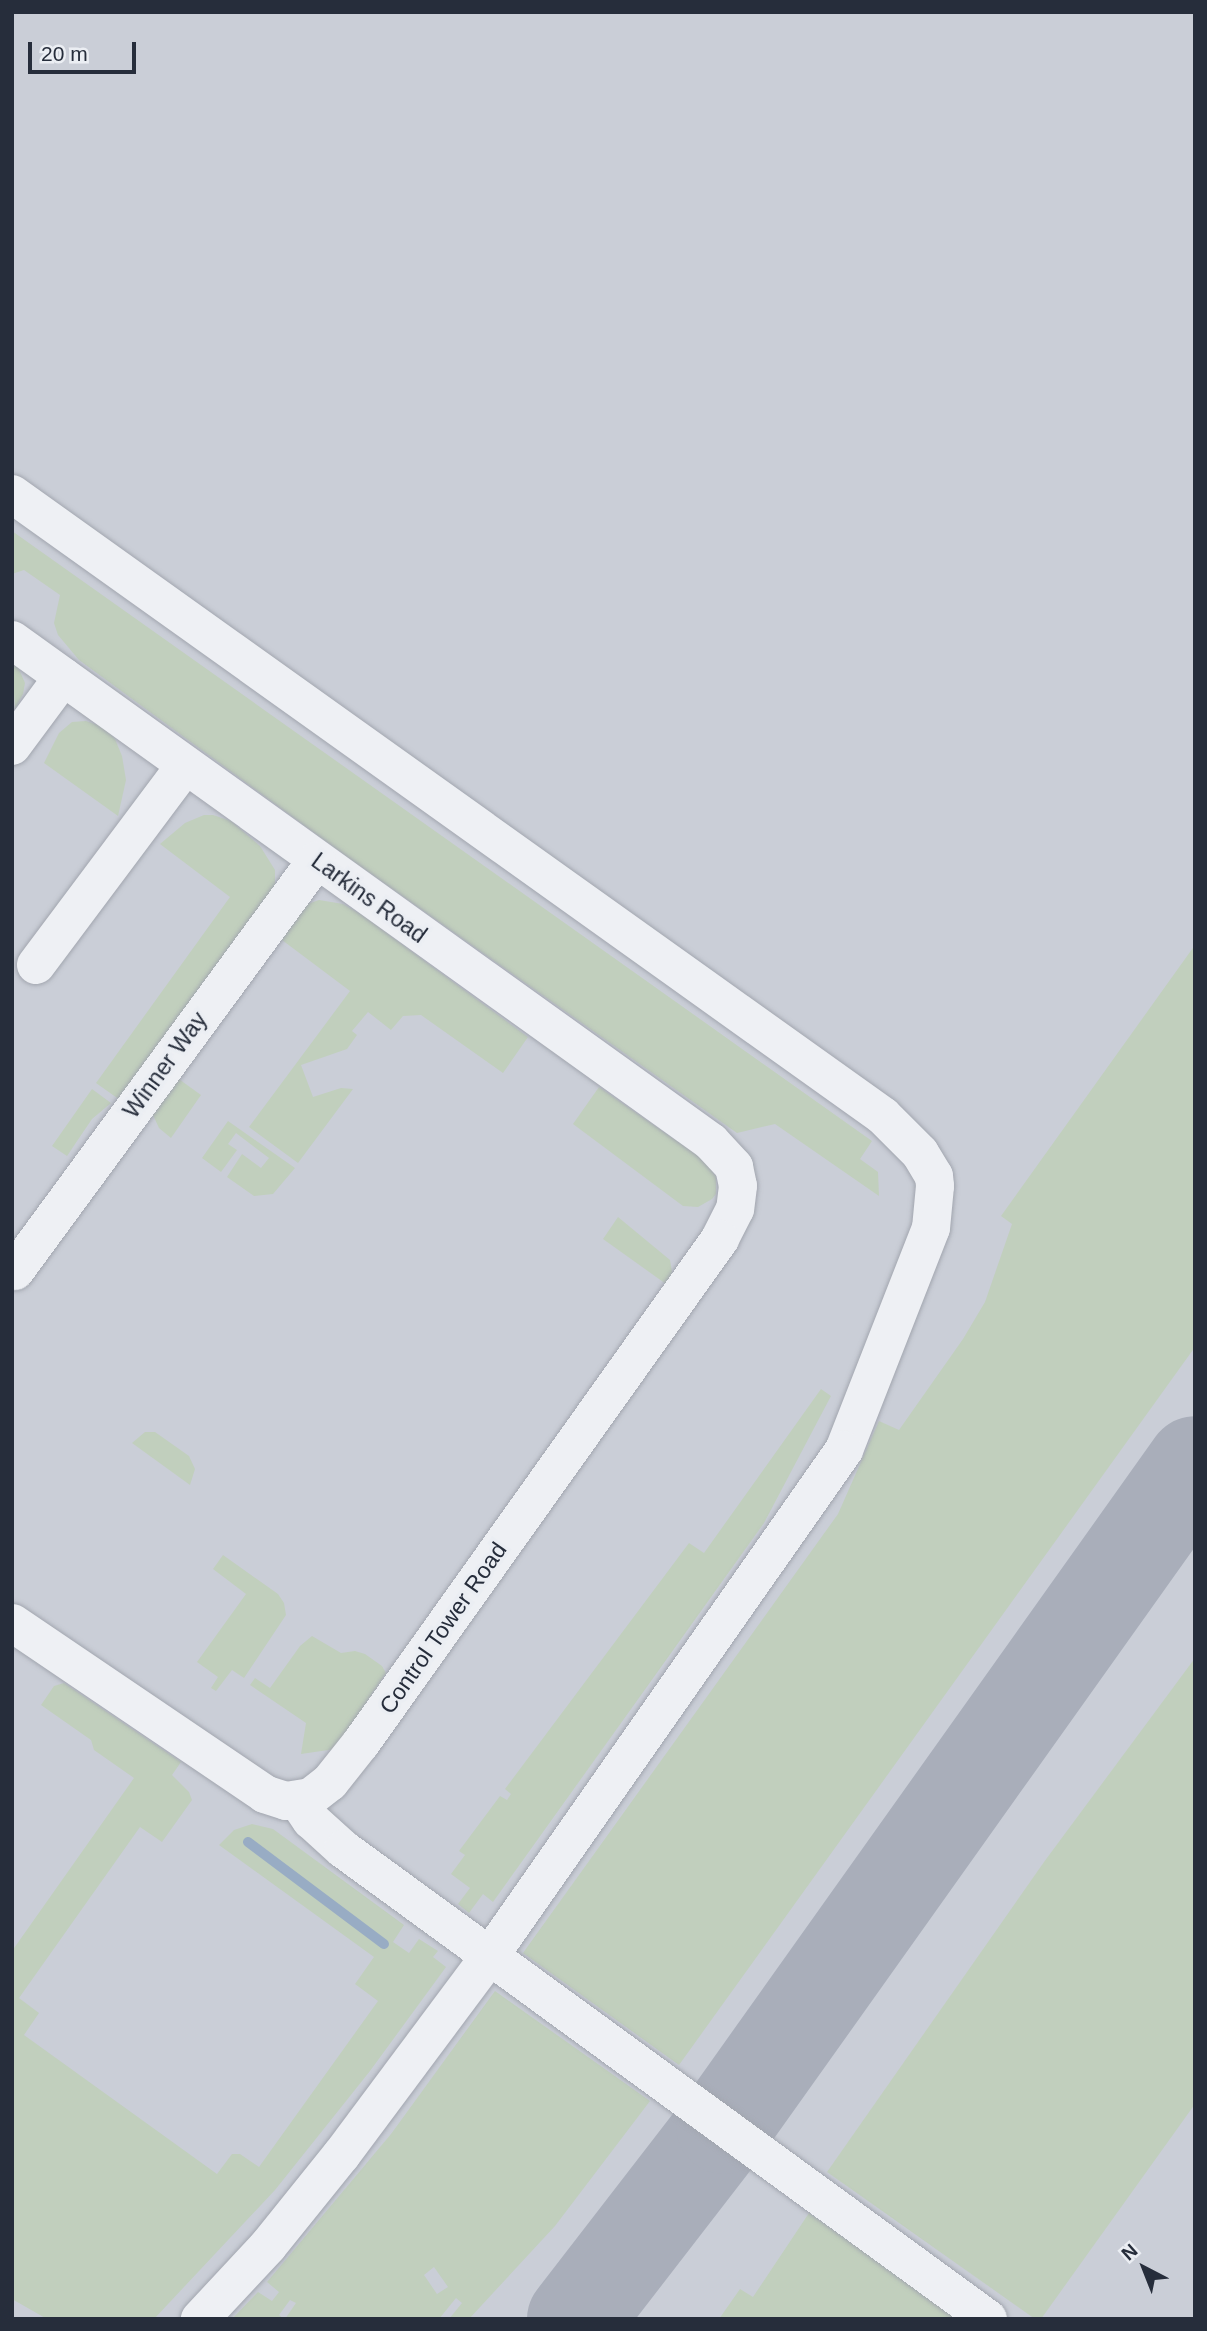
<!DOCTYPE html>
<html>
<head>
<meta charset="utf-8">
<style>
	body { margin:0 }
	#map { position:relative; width:1207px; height:2331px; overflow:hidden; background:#dcdfe5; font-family:Arial,sans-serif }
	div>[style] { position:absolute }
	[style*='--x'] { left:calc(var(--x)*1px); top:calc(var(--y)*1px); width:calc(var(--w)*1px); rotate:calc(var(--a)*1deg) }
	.built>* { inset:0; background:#caced7; transform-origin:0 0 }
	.green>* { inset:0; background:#c1cfbd }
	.stream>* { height:10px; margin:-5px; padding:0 5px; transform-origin:5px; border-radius:5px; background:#98acc4 }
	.taxiway>* { height:96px; margin:-48px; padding:0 48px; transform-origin:48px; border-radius:48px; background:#a9aeba }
	.roads { filter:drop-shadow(0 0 2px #a2a6af) drop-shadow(0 0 2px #a2a6af) }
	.minor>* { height:38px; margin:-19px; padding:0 19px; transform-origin:19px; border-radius:19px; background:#eef0f4 }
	span { translate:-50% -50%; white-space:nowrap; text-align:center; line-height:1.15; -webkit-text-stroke:7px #ebeef3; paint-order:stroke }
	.street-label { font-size:23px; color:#262d3b }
	.frame { position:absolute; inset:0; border:14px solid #262d3b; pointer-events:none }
	.north { position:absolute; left:1109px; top:2233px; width:70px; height:70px; -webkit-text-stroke:5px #ebeef3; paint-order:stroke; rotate:318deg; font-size:19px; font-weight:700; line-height:28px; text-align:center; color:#262d3b }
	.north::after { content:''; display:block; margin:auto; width:24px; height:32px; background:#262d3b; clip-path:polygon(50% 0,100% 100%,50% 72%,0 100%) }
	.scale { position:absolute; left:28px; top:42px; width:108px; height:32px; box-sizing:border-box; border:4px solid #262d3b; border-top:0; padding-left:9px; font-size:21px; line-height:24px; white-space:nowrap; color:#262d3b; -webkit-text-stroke:5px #ebeef3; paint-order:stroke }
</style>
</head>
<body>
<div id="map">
	<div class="built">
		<i style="left:12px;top:12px;width:1183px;height:2307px"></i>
	</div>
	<div class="green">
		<i style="clip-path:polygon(12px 531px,872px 1141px,860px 1159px,878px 1172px,879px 1196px,775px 1124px,737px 1133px,346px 856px,79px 660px,58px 635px,54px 623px,60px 595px,24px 570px,12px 574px)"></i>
		<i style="clip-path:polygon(12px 663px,18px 667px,25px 683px,23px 694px,15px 709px)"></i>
		<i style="clip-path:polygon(86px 721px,104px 727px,115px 739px,122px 756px,126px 780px,118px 816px,44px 763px,59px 733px,72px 722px)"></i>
		<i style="clip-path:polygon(204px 815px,213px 815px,231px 821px,260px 846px,275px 870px,275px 890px,120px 1100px,96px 1083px,230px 897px,160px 844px,185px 823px)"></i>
		<i style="clip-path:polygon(319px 900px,343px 904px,362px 915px,528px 1037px,503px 1073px,421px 1015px,403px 1016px,391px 1030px,368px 1012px,352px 1031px,357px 1035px,347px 1049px,301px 1065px,313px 1097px,341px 1088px,353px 1089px,298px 1163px,249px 1127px,350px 991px,278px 937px,299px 907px)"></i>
		<i style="clip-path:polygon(1195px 945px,1195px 1347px,679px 2065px,523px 1953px,838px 1514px,879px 1421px,899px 1430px,963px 1339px,985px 1302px,1012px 1224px,1001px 1216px)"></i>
		<i style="clip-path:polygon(176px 1077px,201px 1095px,171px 1138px,159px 1128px,152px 1113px)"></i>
		<i style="clip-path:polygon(599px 1087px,704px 1160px,716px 1177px,716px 1194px,712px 1199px,698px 1207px,683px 1206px,573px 1124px)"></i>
		<i style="clip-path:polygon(92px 1089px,111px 1103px,92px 1119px,67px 1156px,52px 1146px)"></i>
		<i style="clip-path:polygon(228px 1121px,295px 1168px,273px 1194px,254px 1196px,227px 1177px,242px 1154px,261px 1168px,269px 1158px,236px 1133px,228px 1144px,237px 1150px,221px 1172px,202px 1158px)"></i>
		<i style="clip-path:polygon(618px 1217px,670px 1260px,672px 1272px,666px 1284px,603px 1239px)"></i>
		<i style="clip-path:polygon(821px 1389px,831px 1396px,764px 1523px,493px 1902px,483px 1894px,469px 1913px,458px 1904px,470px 1888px,451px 1874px,465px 1855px,459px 1851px,500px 1796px,507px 1800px,511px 1794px,505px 1789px,689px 1543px,704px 1553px)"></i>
		<i style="clip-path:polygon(145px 1432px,155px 1432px,189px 1456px,195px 1469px,190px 1485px,132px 1443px)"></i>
		<i style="clip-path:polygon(223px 1555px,278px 1594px,284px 1603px,286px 1615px,244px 1678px,232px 1670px,216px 1691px,211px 1688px,218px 1677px,197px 1662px,246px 1594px,213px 1569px)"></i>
		<i style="clip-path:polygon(312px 1636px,341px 1653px,355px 1651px,365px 1654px,382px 1666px,386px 1673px,335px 1749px,301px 1754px,306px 1723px,250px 1685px,255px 1678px,270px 1688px,300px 1646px)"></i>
		<i style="clip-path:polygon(1195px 1658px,1195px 2104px,1041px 2319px,1035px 2319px,827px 2172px,1044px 1862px)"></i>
		<i style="clip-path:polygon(64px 1683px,181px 1762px,172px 1775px,189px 1792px,192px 1800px,162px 1842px,140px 1827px,19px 1998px,39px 2013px,24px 2035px,217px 2174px,232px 2154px,240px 2154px,259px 2167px,378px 2001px,355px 1984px,374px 1957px,219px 1845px,234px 1830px,252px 1824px,273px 1829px,404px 1925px,393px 1942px,409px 1953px,419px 1939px,438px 1951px,433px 1957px,446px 1967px,370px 2071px,275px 2190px,154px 2319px,47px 2319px,12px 2299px,12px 1951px,134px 1778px,94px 1750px,91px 1740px,41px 1705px,54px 1686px)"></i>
		<i style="clip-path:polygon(evenodd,495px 1991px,650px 2101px,555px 2226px,469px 2319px,449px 2319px,462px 2303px,456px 2298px,439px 2319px,285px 2319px,296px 2303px,290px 2300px,279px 2315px,284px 2319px,232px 2319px,258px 2292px,272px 2301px,279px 2292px,267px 2282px,391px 2134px,495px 1991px,434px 2267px,448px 2287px,437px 2294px,424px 2275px,434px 2267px)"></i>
		<i style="clip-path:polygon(809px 2213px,959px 2319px,719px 2319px,740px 2289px,753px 2297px)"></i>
	</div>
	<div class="stream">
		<i style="--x:248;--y:1842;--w:170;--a:36.9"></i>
	</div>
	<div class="taxiway">
		<i style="--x:575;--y:2319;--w:244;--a:-52.3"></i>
		<i style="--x:724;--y:2126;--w:812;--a:-54.57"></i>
	</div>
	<div class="roads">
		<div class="minor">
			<i style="--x:12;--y:494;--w:1070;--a:35.53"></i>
			<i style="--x:883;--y:1116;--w:52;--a:45"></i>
			<i style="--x:920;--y:1153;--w:27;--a:59"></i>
			<i style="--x:934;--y:1176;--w:10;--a:84"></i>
			<i style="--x:935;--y:1186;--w:42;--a:95.4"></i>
			<i style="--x:931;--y:1228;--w:238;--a:111.4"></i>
			<i style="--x:844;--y:1450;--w:619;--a:125"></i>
			<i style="--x:489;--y:1957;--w:246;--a:126.7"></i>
			<i style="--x:342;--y:2154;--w:118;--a:128.8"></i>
			<i style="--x:268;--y:2246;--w:100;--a:133"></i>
			<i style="--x:12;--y:640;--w:861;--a:35.68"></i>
			<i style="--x:711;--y:1142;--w:34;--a:47"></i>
			<i style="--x:734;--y:1167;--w:19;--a:78"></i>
			<i style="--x:738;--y:1186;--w:23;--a:97"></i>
			<i style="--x:735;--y:1209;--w:34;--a:117"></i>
			<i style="--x:720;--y:1239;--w:619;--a:125.46"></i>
			<i style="--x:361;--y:1743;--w:50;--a:128.5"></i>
			<i style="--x:330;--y:1782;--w:24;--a:142"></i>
			<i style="--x:311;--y:1797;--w:25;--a:171"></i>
			<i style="--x:286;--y:1801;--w:22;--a:-162"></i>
			<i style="--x:265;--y:1794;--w:305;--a:-145.9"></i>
			<i style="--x:12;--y:746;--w:86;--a:-53.5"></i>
			<i style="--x:36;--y:965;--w:249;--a:-53.2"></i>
			<i style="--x:15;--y:1271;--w:509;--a:-53.72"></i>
			<i style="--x:298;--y:1801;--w:23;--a:56"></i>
			<i style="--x:311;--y:1820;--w:43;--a:42.2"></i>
			<i style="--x:343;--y:1849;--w:798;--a:36.08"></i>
		</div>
	</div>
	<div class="street-label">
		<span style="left:369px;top:898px;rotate:36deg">Larkins Road</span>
		<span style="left:165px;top:1065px;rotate:-54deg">Winner Way</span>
		<span style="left:443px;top:1628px;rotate:-55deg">Control Tower Road</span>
	</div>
	<div class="frame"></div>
	<div class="north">N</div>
	<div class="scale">20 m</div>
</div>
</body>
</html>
